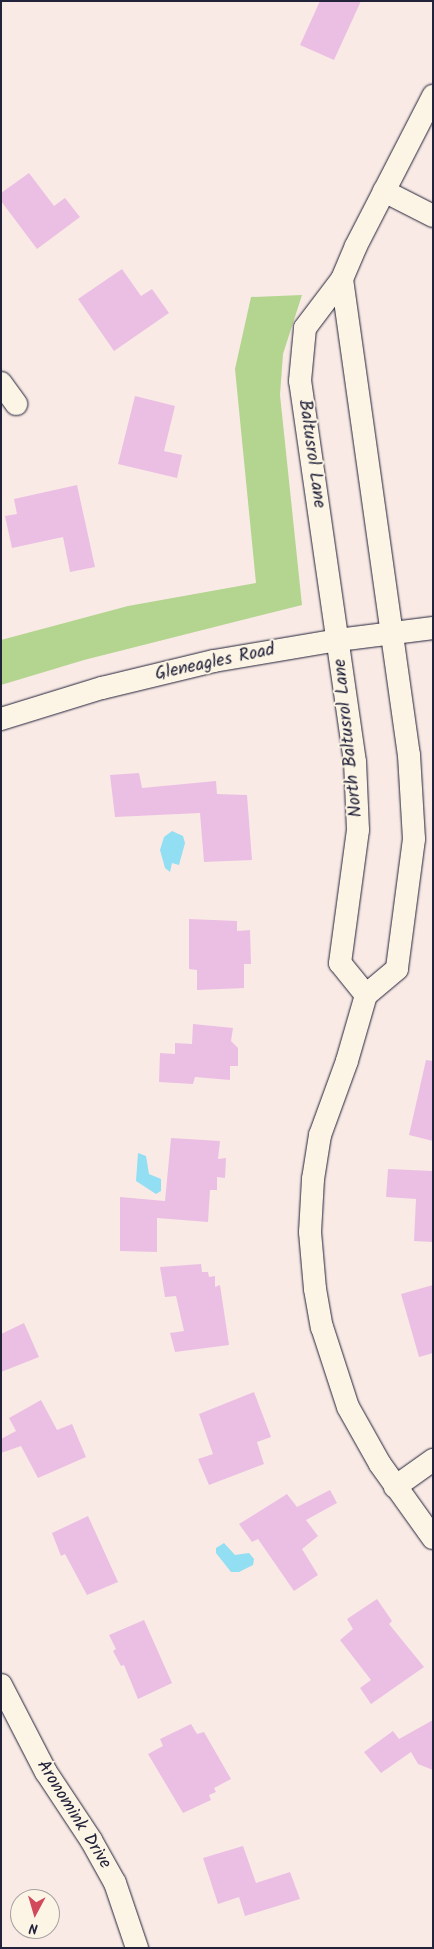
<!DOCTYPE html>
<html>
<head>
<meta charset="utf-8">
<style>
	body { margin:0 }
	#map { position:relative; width:434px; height:1949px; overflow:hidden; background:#f9eae5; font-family:Kalam,sans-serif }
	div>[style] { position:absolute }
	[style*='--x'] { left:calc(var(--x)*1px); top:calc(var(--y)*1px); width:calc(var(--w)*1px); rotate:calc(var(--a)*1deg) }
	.green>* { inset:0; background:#b3d58f }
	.water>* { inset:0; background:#92def3 }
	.building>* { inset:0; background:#ebbfe4 }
	.roads { filter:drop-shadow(0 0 1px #22223b) drop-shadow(0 0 1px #22223b) }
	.minor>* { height:22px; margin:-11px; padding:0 11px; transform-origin:11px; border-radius:11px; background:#fcf5e5 }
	span { translate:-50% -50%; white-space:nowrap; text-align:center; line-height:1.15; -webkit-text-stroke:4px #fcf5e5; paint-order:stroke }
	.street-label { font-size:18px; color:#22223b }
	.frame { position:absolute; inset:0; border:2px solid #22223b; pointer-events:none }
	.north { position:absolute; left:10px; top:1889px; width:50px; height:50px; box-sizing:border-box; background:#fcf5e5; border:1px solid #a5a1a1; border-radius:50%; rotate:186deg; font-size:14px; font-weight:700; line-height:20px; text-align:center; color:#22223b }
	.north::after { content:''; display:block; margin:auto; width:18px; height:22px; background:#d1495b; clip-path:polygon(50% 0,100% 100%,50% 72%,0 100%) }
</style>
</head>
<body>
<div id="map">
	<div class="green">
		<i style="clip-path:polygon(302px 295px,283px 354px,280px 395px,302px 605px,84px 660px,1px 685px,1px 640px,128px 606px,256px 583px,235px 369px,251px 297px)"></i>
	</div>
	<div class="water">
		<i style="clip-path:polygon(172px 831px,183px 836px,185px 843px,179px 865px,172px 863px,170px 872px,165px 868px,160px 850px,164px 837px)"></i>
		<i style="clip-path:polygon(138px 1153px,146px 1156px,149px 1174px,161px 1179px,161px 1191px,156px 1194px,136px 1181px)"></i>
		<i style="clip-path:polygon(224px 1543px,235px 1555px,249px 1553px,254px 1559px,253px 1565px,239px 1572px,231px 1572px,216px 1553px,216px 1548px)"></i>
	</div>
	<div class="building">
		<i style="clip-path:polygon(320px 1px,361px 1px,334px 60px,300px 45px)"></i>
		<i style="clip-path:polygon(29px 173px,54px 206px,65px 198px,80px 217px,37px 249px,1px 201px,1px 193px)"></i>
		<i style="clip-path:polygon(122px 269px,141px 296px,152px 289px,169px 313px,114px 351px,78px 299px)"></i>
		<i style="clip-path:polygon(135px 396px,175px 406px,164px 451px,182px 455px,177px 478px,118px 464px)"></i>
		<i style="clip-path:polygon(77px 485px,95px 567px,70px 572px,63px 537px,12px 548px,5px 516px,17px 514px,14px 499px)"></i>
		<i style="clip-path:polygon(139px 773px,142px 788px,216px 781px,217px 794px,247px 795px,252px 860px,204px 862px,200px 813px,115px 817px,110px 775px)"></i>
		<i style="clip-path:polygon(189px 919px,237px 921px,237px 931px,250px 930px,251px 964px,244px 964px,244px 988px,197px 990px,197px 970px,189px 969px)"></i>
		<i style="clip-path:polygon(193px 1024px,233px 1028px,231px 1041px,238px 1048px,238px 1066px,230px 1066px,230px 1080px,195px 1077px,193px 1084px,159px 1082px,160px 1053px,175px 1054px,175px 1043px,192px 1044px)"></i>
		<i style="clip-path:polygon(426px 1060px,433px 1061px,433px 1141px,409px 1135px)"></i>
		<i style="clip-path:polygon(171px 1138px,220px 1141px,218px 1159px,226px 1158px,225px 1178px,217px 1177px,217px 1190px,210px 1190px,208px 1222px,157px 1218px,157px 1252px,120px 1251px,120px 1197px,165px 1201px)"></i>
		<i style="clip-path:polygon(388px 1169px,433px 1171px,433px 1242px,414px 1241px,416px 1199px,386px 1197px)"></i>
		<i style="clip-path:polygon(201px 1264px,202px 1272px,208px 1272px,209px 1277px,215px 1276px,215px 1287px,220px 1285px,229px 1345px,175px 1352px,170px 1333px,184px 1331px,176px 1296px,165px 1297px,160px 1267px)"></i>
		<i style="clip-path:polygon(433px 1285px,433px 1353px,419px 1357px,401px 1294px)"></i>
		<i style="clip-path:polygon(24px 1323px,39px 1357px,1px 1372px,1px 1334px)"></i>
		<i style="clip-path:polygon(254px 1392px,271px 1437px,257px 1442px,264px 1464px,209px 1485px,198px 1459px,213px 1454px,199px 1414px)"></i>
		<i style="clip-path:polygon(41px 1400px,57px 1430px,72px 1424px,86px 1457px,38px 1478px,21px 1446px,1px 1453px,1px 1439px,16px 1431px,9px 1418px)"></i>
		<i style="clip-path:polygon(330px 1490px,337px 1503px,306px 1520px,318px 1536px,302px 1549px,318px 1575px,294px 1591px,258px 1539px,252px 1542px,239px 1524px,287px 1494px,297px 1507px)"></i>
		<i style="clip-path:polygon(88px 1516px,118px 1582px,87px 1595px,65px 1554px,61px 1556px,52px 1533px)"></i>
		<i style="clip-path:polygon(377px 1599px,392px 1621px,389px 1624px,424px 1667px,371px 1704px,360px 1688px,371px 1680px,340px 1640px,353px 1629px,347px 1619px)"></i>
		<i style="clip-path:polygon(144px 1620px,172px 1683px,138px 1699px,124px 1665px,121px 1666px,113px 1651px,116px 1649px,109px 1635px)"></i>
		<i style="clip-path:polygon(433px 1720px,433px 1770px,418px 1764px,411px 1752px,381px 1773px,364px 1752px,393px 1731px,399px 1739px)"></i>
		<i style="clip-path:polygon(191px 1724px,197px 1734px,204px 1732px,231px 1779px,214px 1788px,216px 1792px,209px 1795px,211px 1800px,183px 1813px,148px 1754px,163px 1746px,160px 1739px)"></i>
		<i style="clip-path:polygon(243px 1846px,256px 1883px,290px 1872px,300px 1899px,245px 1916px,239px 1897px,218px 1904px,203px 1858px)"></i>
	</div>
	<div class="roads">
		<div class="minor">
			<i style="--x:384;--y:191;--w:55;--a:27"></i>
			<i style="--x:342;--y:279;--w:481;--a:82"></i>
			<i style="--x:409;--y:755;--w:84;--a:86.6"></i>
			<i style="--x:414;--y:839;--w:131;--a:97.5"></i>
			<i style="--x:397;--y:969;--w:40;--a:140"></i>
			<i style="--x:1;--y:383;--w:26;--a:54"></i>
			<i style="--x:1;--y:719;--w:106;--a:-17.1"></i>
			<i style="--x:102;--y:688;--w:115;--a:-13.6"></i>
			<i style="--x:214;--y:661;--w:126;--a:-9.6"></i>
			<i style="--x:338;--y:640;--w:96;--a:-7.2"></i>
			<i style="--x:366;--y:995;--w:41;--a:-129.1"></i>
			<i style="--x:340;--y:963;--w:134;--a:-82.3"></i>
			<i style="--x:358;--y:830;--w:68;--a:-92.5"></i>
			<i style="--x:355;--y:762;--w:385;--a:-98.2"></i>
			<i style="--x:300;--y:381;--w:53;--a:-84.6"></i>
			<i style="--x:305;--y:328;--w:61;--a:-52.9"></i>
			<i style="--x:342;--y:279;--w:36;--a:-67"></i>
			<i style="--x:356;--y:246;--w:169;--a:-62.8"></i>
			<i style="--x:366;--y:995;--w:69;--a:106.1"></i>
			<i style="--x:347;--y:1061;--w:79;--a:110"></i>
			<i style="--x:320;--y:1135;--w:45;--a:99"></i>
			<i style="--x:313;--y:1179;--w:53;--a:93.2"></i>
			<i style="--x:310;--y:1232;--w:57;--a:85"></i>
			<i style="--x:315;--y:1289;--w:39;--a:80"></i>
			<i style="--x:322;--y:1327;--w:84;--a:72"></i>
			<i style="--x:348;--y:1407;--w:65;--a:60.7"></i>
			<i style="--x:380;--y:1464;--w:91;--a:54.4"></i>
			<i style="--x:395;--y:1487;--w:47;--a:-35.4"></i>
			<i style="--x:1;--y:1685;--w:98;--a:62.7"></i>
			<i style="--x:46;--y:1772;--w:82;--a:56.5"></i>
			<i style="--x:91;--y:1840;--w:49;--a:60.8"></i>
			<i style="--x:115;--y:1883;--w:69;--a:71.3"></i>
		</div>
	</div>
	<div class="street-label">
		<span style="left:311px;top:454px;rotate:82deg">Baltusrol Lane</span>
		<span style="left:215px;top:663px;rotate:-12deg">Gleneagles Road</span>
		<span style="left:349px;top:738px;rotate:-96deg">North Baltusrol Lane</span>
		<span style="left:73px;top:1815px;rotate:58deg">Aronomink Drive</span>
	</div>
	<div class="frame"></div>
	<div class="north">N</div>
</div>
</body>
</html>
